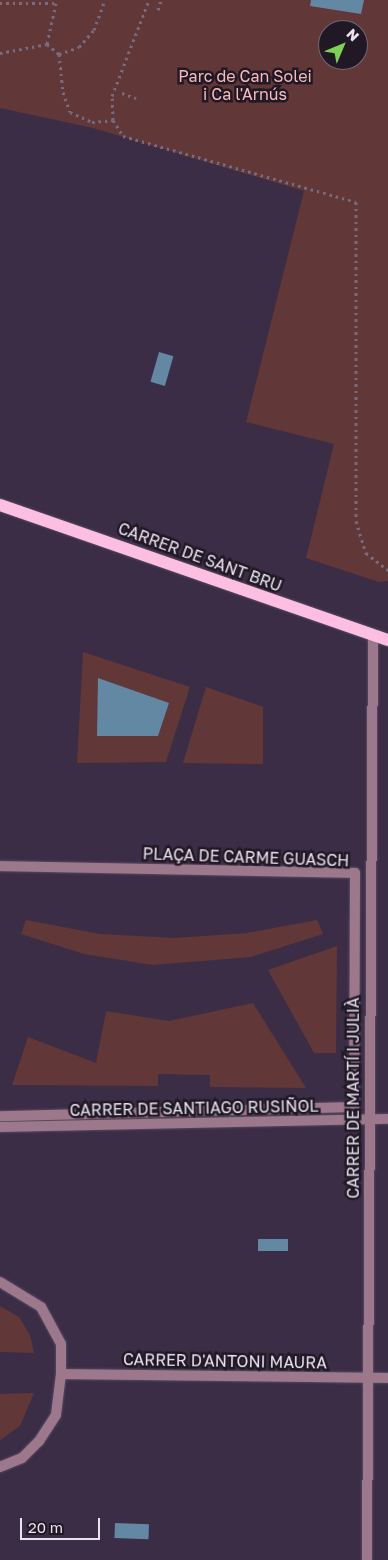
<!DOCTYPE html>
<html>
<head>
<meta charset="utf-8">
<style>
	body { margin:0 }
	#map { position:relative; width:388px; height:1560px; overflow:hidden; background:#3c2d47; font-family:"Golos Text",sans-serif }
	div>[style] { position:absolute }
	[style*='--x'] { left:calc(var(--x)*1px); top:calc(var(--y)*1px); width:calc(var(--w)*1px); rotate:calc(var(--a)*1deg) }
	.green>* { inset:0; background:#613737 }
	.water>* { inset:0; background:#6288a4; transform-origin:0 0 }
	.path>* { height:3px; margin-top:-1.5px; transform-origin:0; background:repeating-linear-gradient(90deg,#776a81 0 2.5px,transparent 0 6.5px) }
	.roads { filter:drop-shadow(0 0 1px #584a62) drop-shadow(0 0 1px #584a62) }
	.street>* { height:10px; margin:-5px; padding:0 5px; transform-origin:5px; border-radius:5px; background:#9d788c }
	.primary>* { height:12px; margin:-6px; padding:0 6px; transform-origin:6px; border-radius:6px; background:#fdbfe1 }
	span { translate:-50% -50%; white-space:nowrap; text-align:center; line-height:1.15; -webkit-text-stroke:5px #201925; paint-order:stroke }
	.park-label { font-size:16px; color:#f8bab9 }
	.street-label { font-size:16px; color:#eae1f1 }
	.north { position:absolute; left:318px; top:20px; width:50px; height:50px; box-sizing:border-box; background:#201925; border:1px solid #716977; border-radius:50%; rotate:45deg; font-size:14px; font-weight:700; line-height:20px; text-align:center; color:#eae1f1 }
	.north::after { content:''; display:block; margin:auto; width:18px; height:22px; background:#7dd154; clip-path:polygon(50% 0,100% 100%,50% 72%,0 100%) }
	.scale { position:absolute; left:20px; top:1518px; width:80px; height:22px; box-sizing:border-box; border:2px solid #eae1f1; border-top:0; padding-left:6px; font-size:15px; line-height:18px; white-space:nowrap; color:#eae1f1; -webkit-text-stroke:4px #201925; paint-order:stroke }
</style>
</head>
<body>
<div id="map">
	<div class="green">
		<i style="clip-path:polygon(evenodd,0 0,388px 0,388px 581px,379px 582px,306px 558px,334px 444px,246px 422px,304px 191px,93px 128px,0 108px,0 0,328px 30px,358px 30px,358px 60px,328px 60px,328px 30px)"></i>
		<i style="clip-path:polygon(83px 652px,190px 687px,166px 762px,77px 763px)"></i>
		<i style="clip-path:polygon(206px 687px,263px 707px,263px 764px,183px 763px)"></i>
		<i style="clip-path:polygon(26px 920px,100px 934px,175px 938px,247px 933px,317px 920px,323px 934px,251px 957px,153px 965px,84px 954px,21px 934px)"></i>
		<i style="clip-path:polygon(337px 946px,336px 1053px,314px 1053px,268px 970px)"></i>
		<i style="clip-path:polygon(253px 1003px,306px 1088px,210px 1087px,210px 1075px,158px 1074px,158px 1086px,12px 1085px,28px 1037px,96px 1063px,106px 1011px,169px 1021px)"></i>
		<i style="clip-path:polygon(0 1306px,19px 1317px,30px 1335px,34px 1353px,0 1352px)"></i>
		<i style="clip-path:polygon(34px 1393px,20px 1426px,0 1440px,0 1394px)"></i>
	</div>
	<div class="water">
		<i style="clip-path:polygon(311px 0,364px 0,361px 14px,310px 6px)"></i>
		<i style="left:159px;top:352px;width:15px;height:31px;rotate:16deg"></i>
		<i style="clip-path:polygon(98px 678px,169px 703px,158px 736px,97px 736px)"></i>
		<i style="left:258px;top:1239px;width:30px;height:12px"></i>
		<i style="left:115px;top:1523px;width:34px;height:15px;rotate:2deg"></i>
	</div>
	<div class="path">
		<i style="--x:0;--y:3;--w:56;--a:0"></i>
		<i style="--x:56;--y:3;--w:42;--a:102.4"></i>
		<i style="--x:158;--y:10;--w:10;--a:-73"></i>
		<i style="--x:0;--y:53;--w:48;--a:-10.8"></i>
		<i style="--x:47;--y:44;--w:16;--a:40"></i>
		<i style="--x:59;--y:54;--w:38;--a:84"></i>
		<i style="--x:63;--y:92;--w:21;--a:71"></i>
		<i style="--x:70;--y:112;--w:24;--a:24"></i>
		<i style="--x:92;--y:122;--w:21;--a:-5"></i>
		<i style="--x:113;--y:120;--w:24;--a:-92"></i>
		<i style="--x:112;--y:96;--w:103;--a:-68.9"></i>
		<i style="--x:59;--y:54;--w:21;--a:-19"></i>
		<i style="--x:79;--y:47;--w:23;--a:-49"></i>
		<i style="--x:94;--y:30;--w:32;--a:-70"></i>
		<i style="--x:122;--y:93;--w:15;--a:20"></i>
		<i style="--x:113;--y:120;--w:19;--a:58"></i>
		<i style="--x:123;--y:136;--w:242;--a:15.8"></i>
		<i style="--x:356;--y:202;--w:319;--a:90"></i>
		<i style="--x:356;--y:521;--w:34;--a:73"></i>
		<i style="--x:366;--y:553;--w:28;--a:38"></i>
	</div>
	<div class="roads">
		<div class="street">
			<i style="--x:0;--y:866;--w:355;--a:1.1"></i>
			<i style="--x:355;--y:873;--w:234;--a:90.2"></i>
			<i style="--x:354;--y:1107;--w:354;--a:178.5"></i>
			<i style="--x:0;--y:1127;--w:388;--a:-1.2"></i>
			<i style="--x:0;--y:1282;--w:48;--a:31.4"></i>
			<i style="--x:41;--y:1307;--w:42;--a:61.6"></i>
			<i style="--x:61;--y:1344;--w:30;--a:90"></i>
			<i style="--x:61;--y:1374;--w:41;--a:97"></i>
			<i style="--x:56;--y:1415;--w:31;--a:123"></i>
			<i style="--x:39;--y:1441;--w:24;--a:135"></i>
			<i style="--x:22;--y:1458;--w:24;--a:158"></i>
			<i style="--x:61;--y:1374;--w:327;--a:0.7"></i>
			<i style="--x:367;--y:1560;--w:925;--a:-89.63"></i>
		</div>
		<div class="primary">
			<i style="--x:0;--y:505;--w:411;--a:19.2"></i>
		</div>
	</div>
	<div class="park-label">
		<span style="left:245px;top:85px">Parc de Can Solei<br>i Ca l'Arnús</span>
	</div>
	<div class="street-label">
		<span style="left:200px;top:557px;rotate:20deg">CARRER DE SANT BRU</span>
		<span style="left:246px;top:857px;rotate:2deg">PLAÇA DE CARME GUASCH</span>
		<span style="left:353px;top:1098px;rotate:-90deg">CARRER DE MARTÍ I JULIÀ</span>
		<span style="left:194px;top:1108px;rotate:-1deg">CARRER DE SANTIAGO RUSIÑOL</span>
		<span style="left:225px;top:1361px;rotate:1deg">CARRER D'ANTONI MAURA</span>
	</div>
	<div class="north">N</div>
	<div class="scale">20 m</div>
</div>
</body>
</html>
